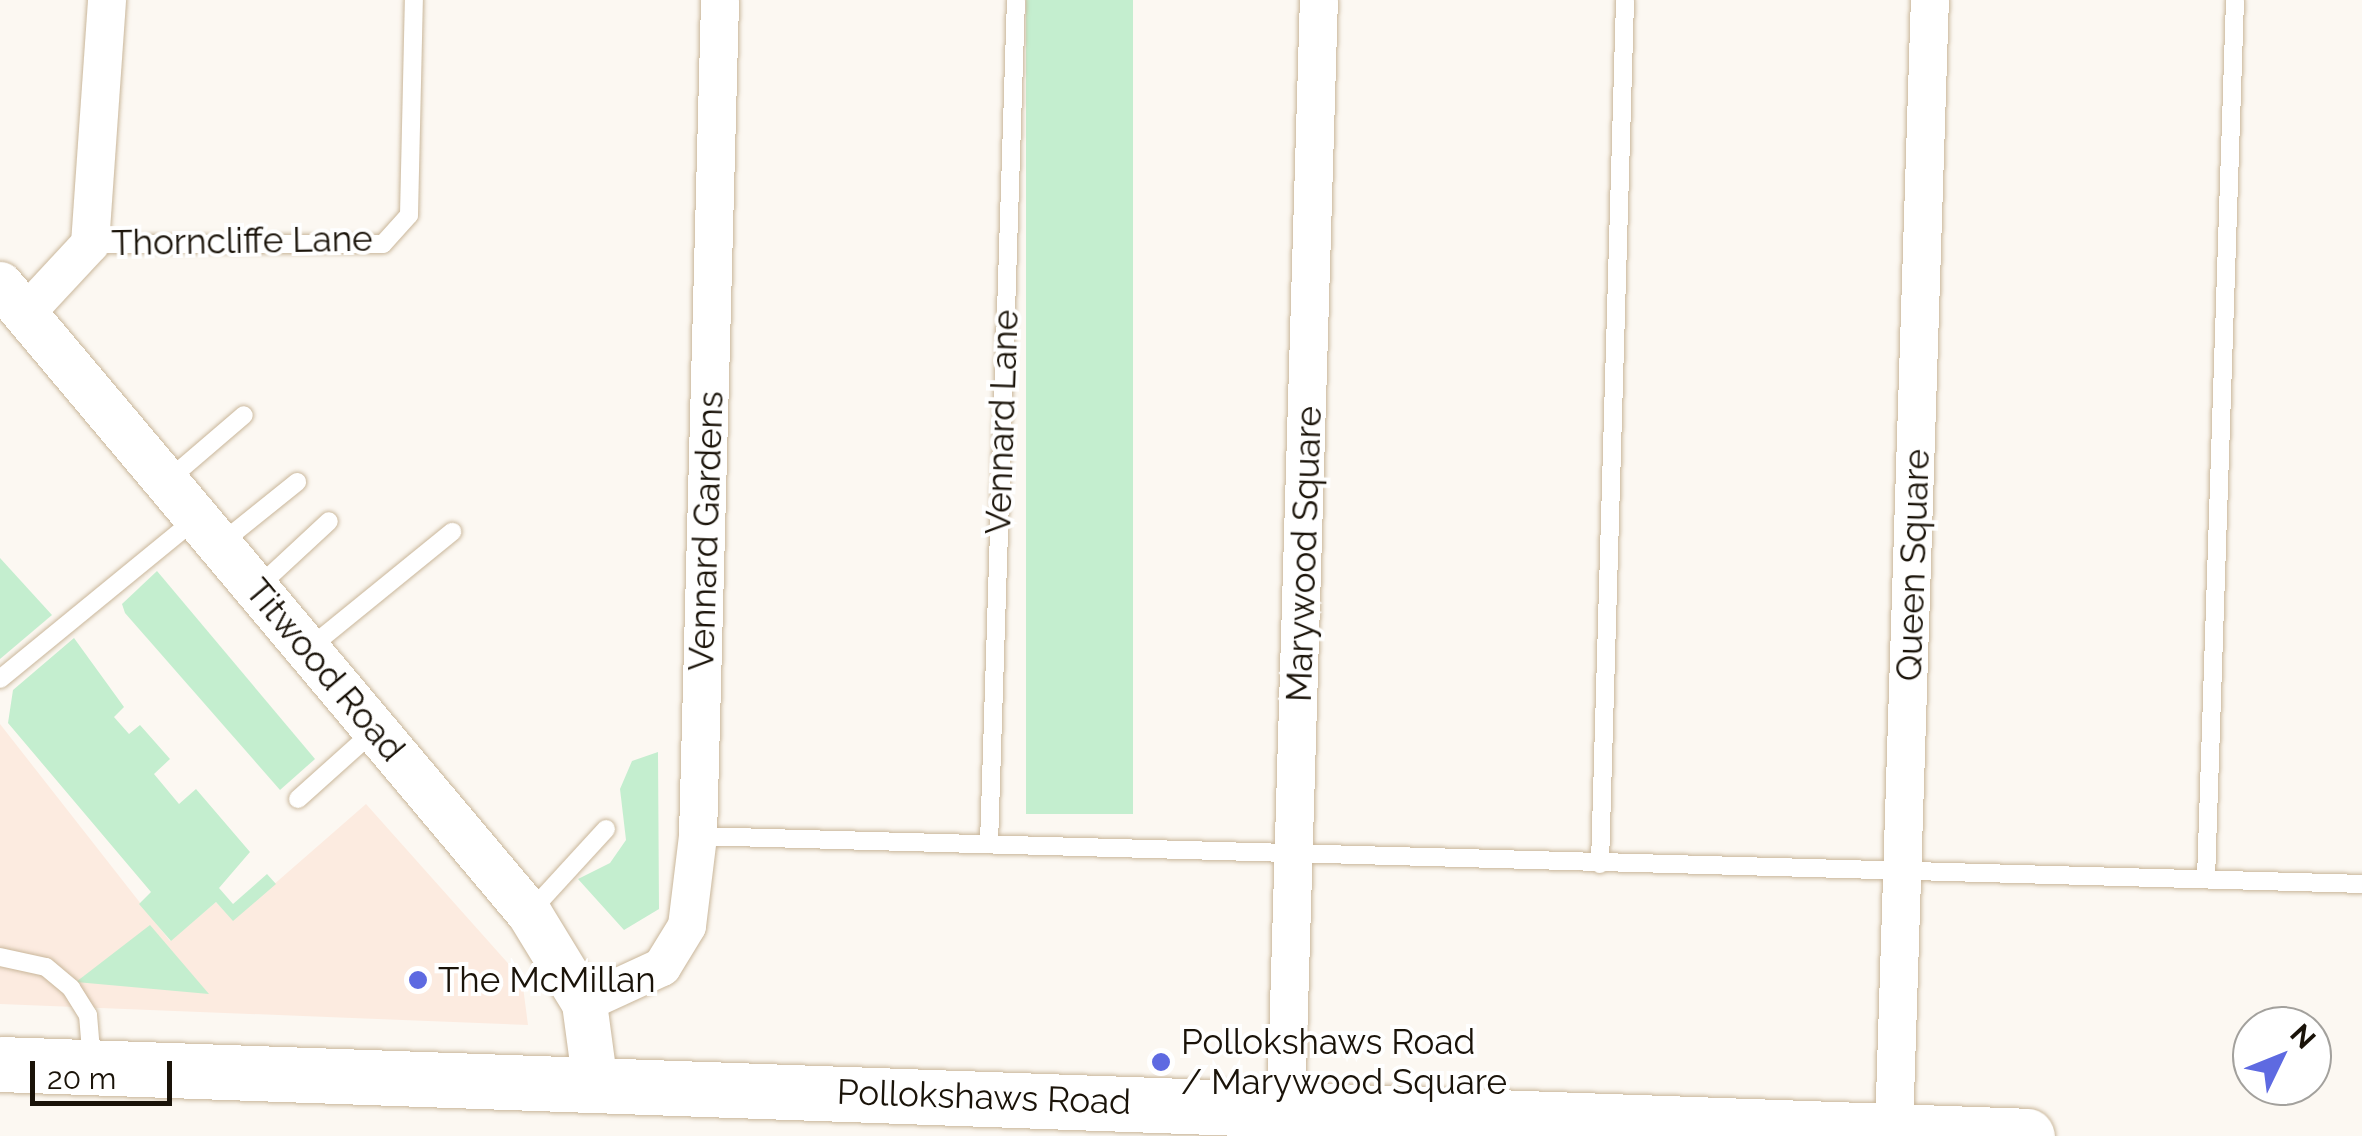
<!DOCTYPE html>
<html>
<head>
<meta charset="utf-8">
<style>
	body { margin:0 }
	#map { position:relative; width:2362px; height:1136px; overflow:hidden; background:#fcf8f2; font-family:Raleway,sans-serif }
	div>[style] { position:absolute }
	[style*='--x'] { left:calc(var(--x)*1px); top:calc(var(--y)*1px); width:calc(var(--w)*1px); rotate:calc(var(--a)*1deg) }
	.commercial>* { inset:0; background:#fcebe0 }
	.green>* { inset:0; background:#c4eecf; transform-origin:0 0 }
	.roads { filter:drop-shadow(0 0 2px #c9b69a) drop-shadow(0 0 2px #c9b69a) }
	.service>* { height:18px; margin:-9px; padding:0 9px; transform-origin:9px; border-radius:9px; background:#fff }
	.minor>* { height:38px; margin:-19px; padding:0 19px; transform-origin:19px; border-radius:19px; background:#fff }
	.tertiary>* { height:45px; margin:-22.5px; padding:0 22.5px; transform-origin:22.5px; border-radius:22.5px; background:#fff }
	.primary>* { height:55px; margin:-27.5px; padding:0 27.5px; transform-origin:27.5px; border-radius:27.5px; background:#fff }
	.dots>* { width:28px; height:28px; translate:-50% -50%; box-sizing:border-box; border:5px solid #fff; border-radius:50% }
	span { translate:-50% -50%; white-space:nowrap; text-align:center; line-height:1.15; -webkit-text-stroke:8px #fff; paint-order:stroke }
	.street-label { font-size:35px; color:#1a1309 }
	.poi-label { font-size:35px; color:#1a1309 }
	.left { translate:0 -50%; text-align:left }
	.north { position:absolute; left:2232px; top:1006px; width:100px; height:100px; box-sizing:border-box; background:#fff; border:2px solid #a3a19d; border-radius:50%; rotate:47deg; font-size:28px; font-weight:700; line-height:40px; text-align:center; color:#1a1309 }
	.north::after { content:''; display:block; margin:auto; width:35px; height:45px; background:#5e6ae1; clip-path:polygon(50% 0,100% 100%,50% 72%,0 100%) }
	.scale { position:absolute; left:30px; top:1061px; width:142px; height:45px; box-sizing:border-box; border:5px solid #1a1309; border-top:0; padding-left:12px; font-size:30px; line-height:35px; white-space:nowrap; color:#1a1309; -webkit-text-stroke:8px #fff; paint-order:stroke }
</style>
</head>
<body>
<div id="map">
	<div class="commercial">
		<i style="clip-path:polygon(0 724px,170px 941px,216px 902px,233px 920px,366px 804px,522px 979px,528px 1025px,0 1004px)"></i>
	</div>
	<div class="green">
		<i style="left:1026px;top:0;width:107px;height:814px"></i>
		<i style="clip-path:polygon(0 558px,52px 615px,0 659px)"></i>
		<i style="clip-path:polygon(157px 571px,315px 759px,280px 790px,125px 613px,122px 604px)"></i>
		<i style="clip-path:polygon(74px 638px,124px 707px,114px 717px,129px 734px,140px 725px,170px 759px,154px 774px,179px 804px,196px 789px,250px 852px,219px 888px,233px 904px,267px 874px,276px 884px,233px 921px,216px 902px,171px 941px,139px 904px,151px 892px,8px 723px,13px 690px)"></i>
		<i style="clip-path:polygon(658px 752px,659px 909px,624px 930px,578px 879px,610px 863px,626px 840px,620px 789px,632px 761px)"></i>
		<i style="clip-path:polygon(150px 925px,209px 994px,76px 982px)"></i>
	</div>
	<div class="roads">
		<div class="service">
			<i style="--x:90;--y:244;--w:293;--a:0"></i>
			<i style="--x:383;--y:244;--w:39;--a:-48"></i>
			<i style="--x:409;--y:215;--w:215;--a:-88.7"></i>
			<i style="--x:167;--y:481;--w:101;--a:-40.6"></i>
			<i style="--x:220;--y:544;--w:99;--a:-38.8"></i>
			<i style="--x:257;--y:588;--w:98;--a:-42.9"></i>
			<i style="--x:308;--y:649;--w:186;--a:-39.1"></i>
			<i style="--x:0;--y:679;--w:254;--a:-39.3"></i>
			<i style="--x:298;--y:799;--w:103;--a:-41.9"></i>
			<i style="--x:698;--y:836;--w:1665;--a:1.65"></i>
			<i style="--x:989;--y:844;--w:844;--a:-88.17"></i>
			<i style="--x:1600;--y:864;--w:864;--a:-88.34"></i>
			<i style="--x:2206;--y:879;--w:879;--a:-88.11"></i>
			<i style="--x:529;--y:913;--w:114;--a:-47.5"></i>
			<i style="--x:0;--y:957;--w:47;--a:12.3"></i>
			<i style="--x:46;--y:967;--w:33;--a:40"></i>
			<i style="--x:71;--y:988;--w:32;--a:58"></i>
			<i style="--x:88;--y:1015;--w:48;--a:85.2"></i>
		</div>
		<div class="minor">
			<i style="--x:25;--y:314;--w:96;--a:-47.1"></i>
			<i style="--x:90;--y:244;--w:245;--a:-86"></i>
			<i style="--x:584;--y:1003;--w:86;--a:-24.8"></i>
			<i style="--x:662;--y:967;--w:48;--a:-58.6"></i>
			<i style="--x:687;--y:926;--w:91;--a:-83"></i>
			<i style="--x:698;--y:836;--w:836;--a:-88.49"></i>
			<i style="--x:1286;--y:1109;--w:1109;--a:-88.3"></i>
			<i style="--x:1894;--y:1130;--w:1131;--a:-88.18"></i>
		</div>
		<div class="tertiary">
			<i style="--x:0;--y:284;--w:822;--a:49.94"></i>
			<i style="--x:529;--y:913;--w:105;--a:58.6"></i>
			<i style="--x:584;--y:1003;--w:82;--a:82.3"></i>
		</div>
		<div class="primary">
			<i style="--x:0;--y:1064;--w:2028;--a:2.03"></i>
		</div>
	</div>
	<div class="dots">
		<i style="left:418px;top:980px;background:#5e6ae1"></i>
		<i style="left:1161px;top:1062px;background:#5e6ae1"></i>
	</div>
	<div class="street-label">
		<span style="left:242px;top:241px;rotate:-1deg">Thorncliffe Lane</span>
		<span style="left:1002px;top:422px;rotate:-88deg">Vennard Lane</span>
		<span style="left:706px;top:531px;rotate:-88deg">Vennard Gardens</span>
		<span style="left:1304px;top:554px;rotate:-88deg">Marywood Square</span>
		<span style="left:1913px;top:565px;rotate:-88deg">Queen Square</span>
		<span style="left:325px;top:670px;rotate:50deg">Titwood Road</span>
		<span style="left:984px;top:1097px;rotate:2deg">Pollokshaws Road</span>
	</div>
	<div class="poi-label">
		<span class="left" style="left:438px;top:980px">The McMillan</span>
		<span class="left" style="left:1181px;top:1062px">Pollokshaws Road<br>/ Marywood Square</span>
	</div>
	<div class="north">N</div>
	<div class="scale">20 m</div>
</div>
</body>
</html>
